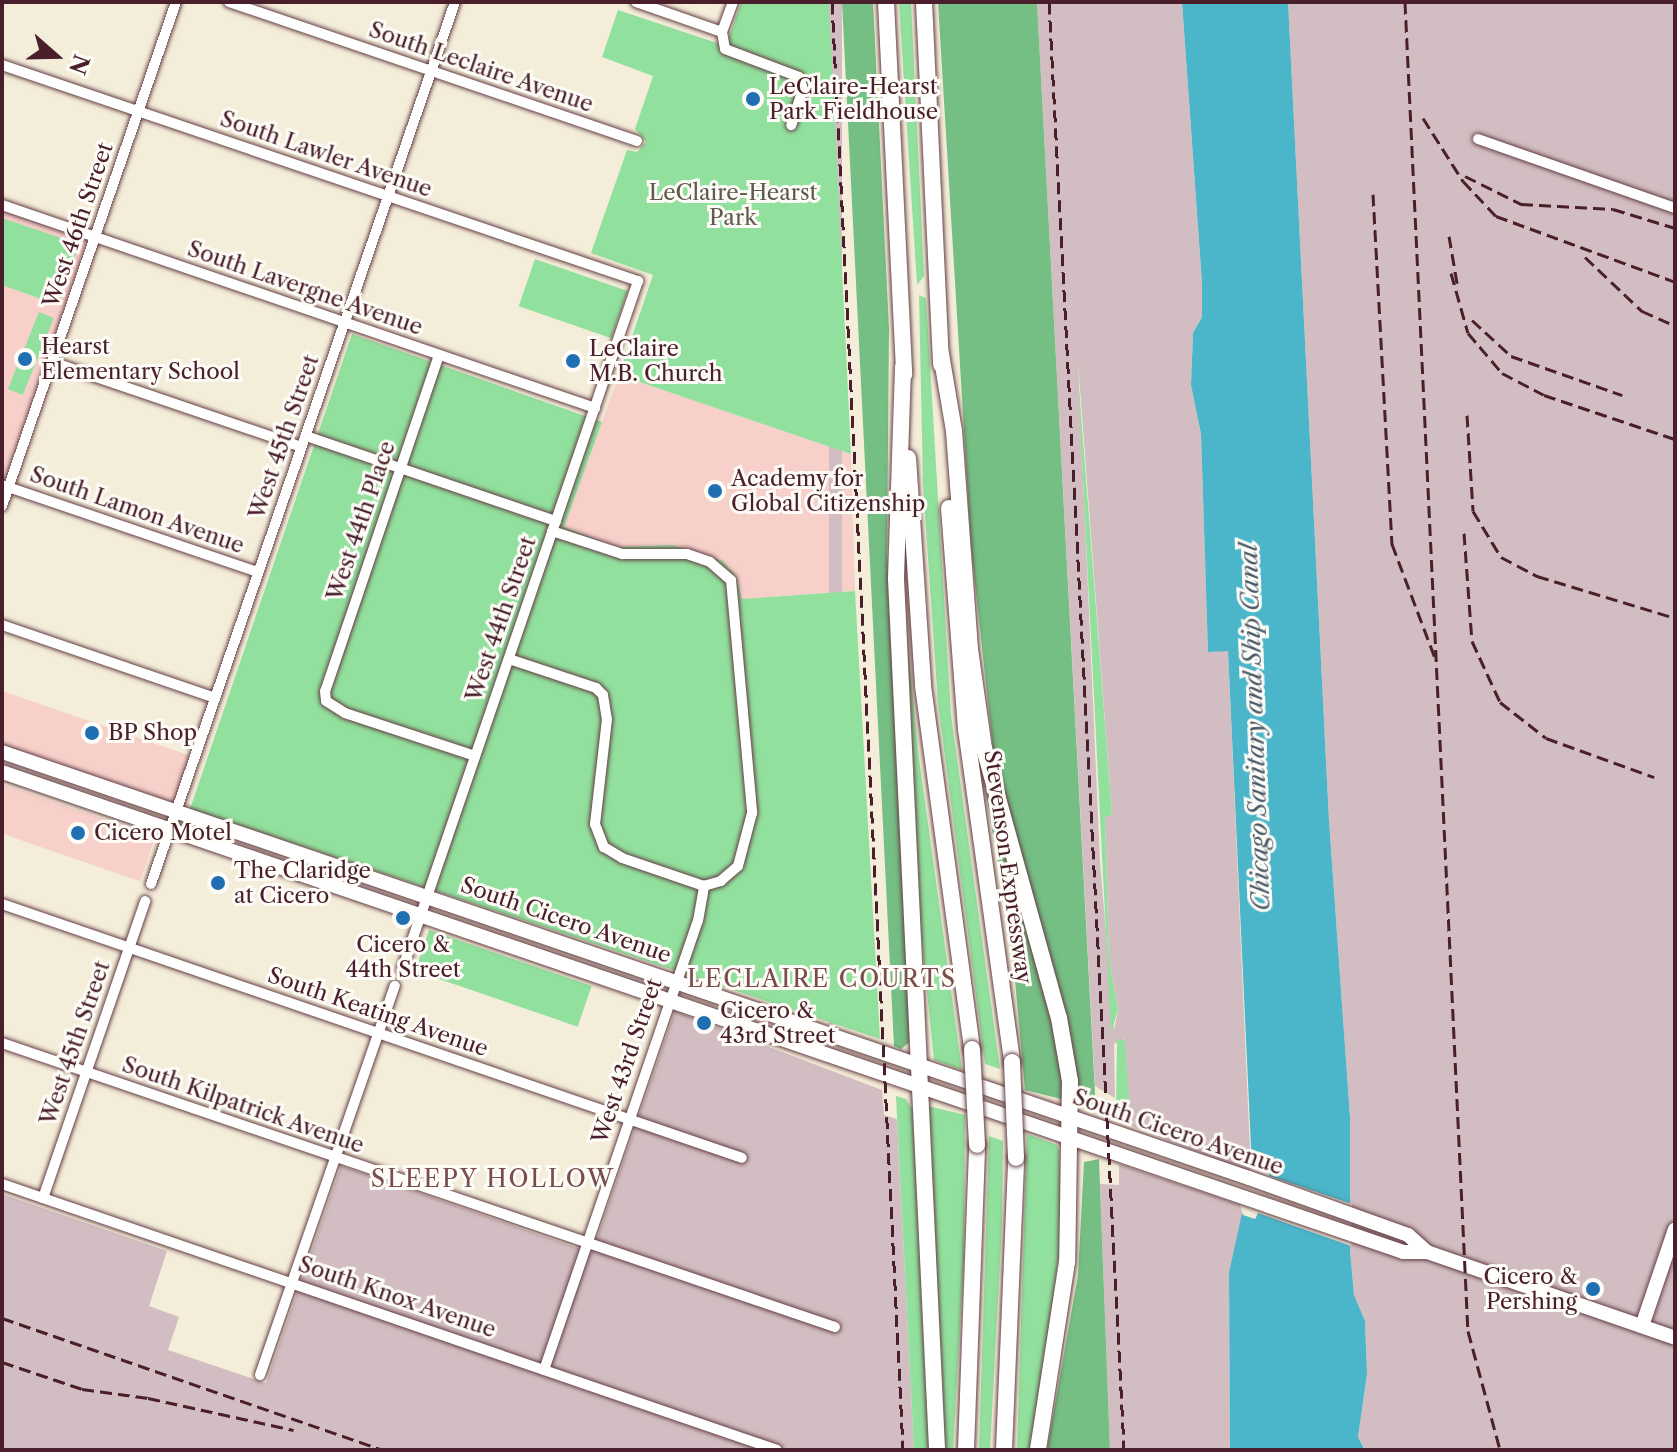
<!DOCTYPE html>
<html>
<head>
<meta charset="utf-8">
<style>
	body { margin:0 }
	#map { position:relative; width:1677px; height:1452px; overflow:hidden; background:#f4edd9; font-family:"Libre Caslon Text",serif }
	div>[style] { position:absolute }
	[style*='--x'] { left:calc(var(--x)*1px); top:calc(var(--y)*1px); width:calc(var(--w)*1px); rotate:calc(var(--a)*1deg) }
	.built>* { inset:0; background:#f7d0ca; transform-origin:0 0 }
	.industrial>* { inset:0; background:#d2bec2; transform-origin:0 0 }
	.green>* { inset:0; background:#92e09d; transform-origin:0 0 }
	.forest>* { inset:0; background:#75be84 }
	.water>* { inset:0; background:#4bb5c9 }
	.pier>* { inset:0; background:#f4edd9 }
	.roads { filter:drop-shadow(0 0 2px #643e45) drop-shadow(0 0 2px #643e45) }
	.minor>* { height:10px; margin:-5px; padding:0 5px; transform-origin:5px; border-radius:5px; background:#fff }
	.major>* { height:14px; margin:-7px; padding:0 7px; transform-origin:7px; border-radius:7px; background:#fff }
	.highway>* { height:16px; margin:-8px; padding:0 8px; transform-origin:8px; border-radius:8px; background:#fff }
	.rail>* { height:3px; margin-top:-1.5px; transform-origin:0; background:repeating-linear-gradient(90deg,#4a1f2b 0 12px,transparent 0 18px) }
	.bridges { filter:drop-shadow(0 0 2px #643e45) drop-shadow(0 0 2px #643e45) }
	.highway-bridge>* { height:16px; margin:-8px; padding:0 8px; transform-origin:8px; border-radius:8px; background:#fff }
	.dots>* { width:22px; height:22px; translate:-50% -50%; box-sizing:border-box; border:4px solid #fdfcf7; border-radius:50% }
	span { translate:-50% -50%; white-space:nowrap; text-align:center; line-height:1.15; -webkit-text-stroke:6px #fdfcf7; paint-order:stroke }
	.street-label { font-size:22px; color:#4a1f2b }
	.poi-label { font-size:22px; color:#4a1f2b }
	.left { translate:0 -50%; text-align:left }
	.right { translate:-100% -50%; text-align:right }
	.park-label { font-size:22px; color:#60594d }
	.water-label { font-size:24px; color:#4a5b6a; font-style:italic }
	.neighbourhood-label { font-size:24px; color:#7a4c4d; letter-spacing:2px }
	.frame { position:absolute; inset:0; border:4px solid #4a1f2b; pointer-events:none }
	.north { position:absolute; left:16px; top:16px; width:80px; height:80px; -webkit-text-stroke:6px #fdfcf7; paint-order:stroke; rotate:110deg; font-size:22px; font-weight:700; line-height:32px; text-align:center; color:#4a1f2b }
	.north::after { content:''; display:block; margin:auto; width:28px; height:36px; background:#4a1f2b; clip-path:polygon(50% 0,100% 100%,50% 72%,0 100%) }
</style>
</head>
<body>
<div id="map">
	<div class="built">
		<i style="clip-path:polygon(2px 210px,88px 239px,5px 480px,2px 479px)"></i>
		<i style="clip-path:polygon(619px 375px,851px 454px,855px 591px,741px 599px,736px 576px,673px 545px,616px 547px,564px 527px)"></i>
		<i style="left:2px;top:691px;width:199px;height:55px;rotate:19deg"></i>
		<i style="left:2px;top:784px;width:162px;height:47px;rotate:19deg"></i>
	</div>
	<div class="industrial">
		<i style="left:829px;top:2px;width:13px;height:1022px"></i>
		<i style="clip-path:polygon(evenodd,1037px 2px,1182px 2px,1202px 283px,1202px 317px,1193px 333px,1191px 385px,1201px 434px,1208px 652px,1228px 650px,1251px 1173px,1116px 1120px,1130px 1116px,1124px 1039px,1114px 1044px,1115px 1098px,1095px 1086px,1037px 2px,1078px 362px,1112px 815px,1105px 816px,1109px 960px,1118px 1010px,1114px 1030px,1100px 861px,1078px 362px)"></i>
		<i style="clip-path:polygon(1288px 2px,1675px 2px,1675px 1450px,1366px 1450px,1358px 1437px,1367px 1374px,1365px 1321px,1354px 1295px,1350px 1250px,1350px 1117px,1329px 821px)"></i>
		<i style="clip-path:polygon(675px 1011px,882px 1090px,884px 1115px,897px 1119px,914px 1450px,2px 1450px,2px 1194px,167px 1251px,149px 1306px,179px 1317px,168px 1350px,266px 1383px,341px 1166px,592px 1253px)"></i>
		<i style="clip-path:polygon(1119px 1164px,1244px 1206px,1229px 1272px,1230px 1450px,1110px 1450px,1100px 1184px,1119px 1185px)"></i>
	</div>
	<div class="green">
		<i style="clip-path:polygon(741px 2px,829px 2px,851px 454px,619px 375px,653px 275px,591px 253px,627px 150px,637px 152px,646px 142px,635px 129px,653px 76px,602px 57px,618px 10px,726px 46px)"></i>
		<i style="clip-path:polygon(899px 2px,911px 2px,924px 276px,917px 285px)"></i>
		<i style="clip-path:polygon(2px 218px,79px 244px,58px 305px,2px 285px)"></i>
		<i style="left:535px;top:259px;width:98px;height:50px;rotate:19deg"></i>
		<i style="clip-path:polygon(919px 295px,926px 298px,951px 715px,1000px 1069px,985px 1064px,938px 703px,923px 485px)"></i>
		<i style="left:39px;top:312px;width:16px;height:83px;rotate:22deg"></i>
		<i style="clip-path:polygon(352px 334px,602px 422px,564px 527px,616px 547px,673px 545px,723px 561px,736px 576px,742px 599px,855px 591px,880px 1039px,190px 809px)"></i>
		<i style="clip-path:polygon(1077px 362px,1112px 815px,1105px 817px,1109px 960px,1118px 1010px,1111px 1033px)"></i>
		<i style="clip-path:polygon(904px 608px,919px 758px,962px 1070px,934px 1060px,912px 844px)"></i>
		<i style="left:429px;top:930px;width:172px;height:43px;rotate:19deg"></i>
		<i style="clip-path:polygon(1117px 1039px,1125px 1040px,1130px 1116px,1125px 1120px,1116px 1117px)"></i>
		<i style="clip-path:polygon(896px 1096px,906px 1099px,913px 1111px,932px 1450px,914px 1450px)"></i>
		<i style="clip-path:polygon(928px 1106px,965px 1115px,964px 1258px,953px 1450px,944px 1450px)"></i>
		<i style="clip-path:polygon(1027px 1134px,1057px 1145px,1059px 1151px,1062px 1233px,1032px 1450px,1017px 1450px)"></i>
		<i style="clip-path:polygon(989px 1136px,1003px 1141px,1002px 1223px,990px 1450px,979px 1450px)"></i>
	</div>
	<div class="forest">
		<i style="clip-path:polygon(842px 2px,873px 2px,889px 329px,887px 554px,911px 1041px,901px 1049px,894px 1046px)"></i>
		<i style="clip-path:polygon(938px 2px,1037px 2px,1096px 1111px,1080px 1101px,1068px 1023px,997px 785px,971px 546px)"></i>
		<i style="clip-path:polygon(985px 785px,1051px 1012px,1065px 1100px,1025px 1090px,1013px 959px)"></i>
		<i style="clip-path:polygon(1099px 1159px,1110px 1450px,1047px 1450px,1078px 1275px,1084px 1162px)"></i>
	</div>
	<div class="water">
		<i style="clip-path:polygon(1182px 2px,1288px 2px,1329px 821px,1350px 1117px,1350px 1250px,1354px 1295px,1365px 1321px,1367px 1374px,1358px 1437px,1365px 1450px,1230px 1450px,1229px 1272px,1252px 1168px,1228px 651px,1208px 652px,1201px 434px,1191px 385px,1193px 333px,1202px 317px,1202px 283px)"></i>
	</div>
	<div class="pier">
		<i style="clip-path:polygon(1258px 1167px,1270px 1171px,1269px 1176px,1352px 1204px,1351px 1246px,1258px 1213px,1255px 1219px,1243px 1215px,1240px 1205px,1252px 1168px)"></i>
	</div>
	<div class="roads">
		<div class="minor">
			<i style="--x:229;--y:2;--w:431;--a:18.8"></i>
			<i style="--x:636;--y:2;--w:91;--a:19.2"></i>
			<i style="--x:722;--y:32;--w:17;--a:80"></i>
			<i style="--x:725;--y:49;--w:79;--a:20.7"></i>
			<i style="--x:799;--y:77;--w:13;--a:72"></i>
			<i style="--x:803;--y:89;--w:38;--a:108"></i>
			<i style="--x:722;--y:32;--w:32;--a:-70"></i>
			<i style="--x:2;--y:65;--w:672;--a:18.76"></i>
			<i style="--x:638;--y:281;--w:728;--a:108.91"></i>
			<i style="--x:1478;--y:139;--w:209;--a:19.3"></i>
			<i style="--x:2;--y:205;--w:627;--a:18.9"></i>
			<i style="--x:439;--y:355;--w:355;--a:108.7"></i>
			<i style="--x:325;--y:691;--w:10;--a:84"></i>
			<i style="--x:326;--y:701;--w:22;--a:32"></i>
			<i style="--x:345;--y:713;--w:137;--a:18.3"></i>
			<i style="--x:52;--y:362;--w:263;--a:18.8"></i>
			<i style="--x:306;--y:436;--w:264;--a:18.8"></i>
			<i style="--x:2;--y:485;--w:270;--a:18.8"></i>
			<i style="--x:2;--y:506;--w:533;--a:-70.95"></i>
			<i style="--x:552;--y:531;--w:74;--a:18.2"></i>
			<i style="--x:622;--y:554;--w:65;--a:0"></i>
			<i style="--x:687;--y:554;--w:24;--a:19"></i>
			<i style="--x:710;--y:562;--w:28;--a:41"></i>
			<i style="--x:731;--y:580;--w:234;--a:84.8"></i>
			<i style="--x:752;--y:813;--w:55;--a:104.8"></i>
			<i style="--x:738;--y:866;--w:23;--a:139"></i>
			<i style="--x:721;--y:881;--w:18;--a:164"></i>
			<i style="--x:2;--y:625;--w:225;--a:18.9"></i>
			<i style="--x:509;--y:659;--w:92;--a:18.4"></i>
			<i style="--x:596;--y:688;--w:10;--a:45"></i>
			<i style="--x:603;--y:695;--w:24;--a:81"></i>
			<i style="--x:607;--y:719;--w:106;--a:96.5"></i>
			<i style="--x:595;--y:824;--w:25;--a:69"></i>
			<i style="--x:604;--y:847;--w:21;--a:31"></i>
			<i style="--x:622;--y:858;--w:87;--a:18.9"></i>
			<i style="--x:151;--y:884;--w:933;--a:-70.98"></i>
			<i style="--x:2;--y:904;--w:782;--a:18.94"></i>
			<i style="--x:2;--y:1043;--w:880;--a:18.83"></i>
			<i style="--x:2;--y:1184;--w:819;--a:18.94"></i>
			<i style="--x:43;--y:1198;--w:314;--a:-71"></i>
			<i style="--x:544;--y:1370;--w:475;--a:-71.1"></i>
			<i style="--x:698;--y:921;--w:36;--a:-80"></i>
			<i style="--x:260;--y:1375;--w:412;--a:-70.9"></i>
		</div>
		<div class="major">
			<i style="--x:2;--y:752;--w:1318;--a:18.86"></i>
			<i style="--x:1249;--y:1178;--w:169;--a:19.7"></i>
			<i style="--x:1408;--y:1235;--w:25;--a:42"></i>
			<i style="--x:2;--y:772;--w:1481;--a:18.91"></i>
			<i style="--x:1403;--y:1252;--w:24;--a:0"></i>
			<i style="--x:1427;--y:1252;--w:262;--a:19.1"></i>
			<i style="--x:1642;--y:1326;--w:102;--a:-71.2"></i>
		</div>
		<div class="highway">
			<i style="--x:886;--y:2;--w:373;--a:87.2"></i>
			<i style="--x:924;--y:2;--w:363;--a:87.3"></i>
			<i style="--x:941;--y:354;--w:78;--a:80.4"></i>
			<i style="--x:954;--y:431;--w:219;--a:85.8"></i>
			<i style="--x:970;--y:649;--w:100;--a:82"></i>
			<i style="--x:984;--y:748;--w:280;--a:74.5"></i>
			<i style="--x:1059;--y:1018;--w:64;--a:80.1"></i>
			<i style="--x:1070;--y:1081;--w:181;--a:90.9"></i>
			<i style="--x:1067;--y:1262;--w:190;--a:98.8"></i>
			<i style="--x:903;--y:367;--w:212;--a:91.9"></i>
			<i style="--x:896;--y:579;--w:872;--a:87.3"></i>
			<i style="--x:908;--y:458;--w:228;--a:86.2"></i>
			<i style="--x:923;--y:686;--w:366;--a:82.3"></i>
			<i style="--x:949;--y:508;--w:222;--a:85.6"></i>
			<i style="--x:966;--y:729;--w:336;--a:82.1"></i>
			<i style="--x:966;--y:1450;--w:305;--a:-87.9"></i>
			<i style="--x:1004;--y:1450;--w:292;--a:-87.6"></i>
		</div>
	</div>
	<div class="rail">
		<i style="--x:832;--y:2;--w:1450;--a:87.19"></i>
		<i style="--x:1049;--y:2;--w:1450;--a:87.03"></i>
		<i style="--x:1405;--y:2;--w:1330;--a:87.29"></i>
		<i style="--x:1468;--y:1331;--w:123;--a:74.9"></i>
		<i style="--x:1423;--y:118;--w:75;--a:57.6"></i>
		<i style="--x:1463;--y:181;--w:48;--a:46.7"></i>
		<i style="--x:1496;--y:216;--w:191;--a:20.2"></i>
		<i style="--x:1465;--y:176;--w:63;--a:26.6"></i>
		<i style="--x:1521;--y:204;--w:92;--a:3.1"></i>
		<i style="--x:1613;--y:209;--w:65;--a:17"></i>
		<i style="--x:1373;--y:194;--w:351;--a:86.9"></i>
		<i style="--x:1392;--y:544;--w:122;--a:69.3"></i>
		<i style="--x:1449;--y:236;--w:48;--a:80.3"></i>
		<i style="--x:1585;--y:257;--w:79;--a:43.5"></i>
		<i style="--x:1642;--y:311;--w:36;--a:24"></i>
		<i style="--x:1451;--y:273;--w:62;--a:74.2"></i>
		<i style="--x:1468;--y:333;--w:52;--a:49.6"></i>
		<i style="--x:1502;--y:373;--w:47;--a:27.6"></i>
		<i style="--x:1544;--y:395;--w:138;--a:18.6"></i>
		<i style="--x:1472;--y:320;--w:53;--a:42.7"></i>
		<i style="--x:1511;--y:356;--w:118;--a:19.4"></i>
		<i style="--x:1467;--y:415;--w:96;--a:86.4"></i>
		<i style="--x:1473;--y:511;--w:54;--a:58.7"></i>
		<i style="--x:1501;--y:557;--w:41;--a:27.8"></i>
		<i style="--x:1537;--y:576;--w:144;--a:16.9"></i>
		<i style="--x:1464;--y:533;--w:108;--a:85.8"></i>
		<i style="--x:1472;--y:641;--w:67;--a:65.3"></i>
		<i style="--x:1500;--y:702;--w:58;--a:38"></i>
		<i style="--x:1546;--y:738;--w:115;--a:19.9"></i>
		<i style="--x:2;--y:1318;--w:403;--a:19.1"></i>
		<i style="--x:2;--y:1362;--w:84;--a:18.6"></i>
		<i style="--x:82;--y:1389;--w:67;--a:7.8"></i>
		<i style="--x:148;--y:1398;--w:149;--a:12.4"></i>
	</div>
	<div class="bridges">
		<div class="highway-bridge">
			<i style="--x:972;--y:1049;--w:96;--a:87"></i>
			<i style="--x:1012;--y:1062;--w:96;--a:87.6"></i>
		</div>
	</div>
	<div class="dots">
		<i style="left:753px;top:99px;background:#1f6fb2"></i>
		<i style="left:25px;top:359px;background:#1f6fb2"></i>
		<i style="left:573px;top:361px;background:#1f6fb2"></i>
		<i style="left:715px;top:491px;background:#1f6fb2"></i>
		<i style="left:92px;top:733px;background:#1f6fb2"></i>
		<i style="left:78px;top:833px;background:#1f6fb2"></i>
		<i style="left:218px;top:883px;background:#1f6fb2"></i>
		<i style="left:403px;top:918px;background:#1f6fb2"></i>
		<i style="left:704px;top:1023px;background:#1f6fb2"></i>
		<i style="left:1593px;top:1289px;background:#1f6fb2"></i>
	</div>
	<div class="street-label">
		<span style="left:481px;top:67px;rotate:19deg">South Leclaire Avenue</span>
		<span style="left:326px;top:154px;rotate:19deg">South Lawler Avenue</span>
		<span style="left:78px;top:225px;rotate:-71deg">West 46th Street</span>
		<span style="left:305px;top:288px;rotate:19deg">South Lavergne Avenue</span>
		<span style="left:284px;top:437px;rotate:-71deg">West 45th Street</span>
		<span style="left:137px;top:510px;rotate:19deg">South Lamon Avenue</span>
		<span style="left:361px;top:521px;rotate:-71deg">West 44th Place</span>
		<span style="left:501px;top:619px;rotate:-71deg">West 44th Street</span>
		<span style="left:1008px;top:867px;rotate:82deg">Stevenson Expressway</span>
		<span style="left:566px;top:920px;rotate:19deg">South Cicero Avenue</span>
		<span style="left:378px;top:1012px;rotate:19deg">South Keating Avenue</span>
		<span style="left:75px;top:1043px;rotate:-71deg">West 45th Street</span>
		<span style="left:627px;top:1061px;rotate:-71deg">West 43rd Street</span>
		<span style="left:243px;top:1105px;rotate:19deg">South Kilpatrick Avenue</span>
		<span style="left:1178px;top:1132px;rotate:19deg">South Cicero Avenue</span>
		<span style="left:397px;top:1297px;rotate:19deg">South Knox Avenue</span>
	</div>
	<div class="poi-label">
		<span class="left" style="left:769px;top:99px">LeClaire-Hearst<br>Park Fieldhouse</span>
		<span class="left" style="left:41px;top:359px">Hearst<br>Elementary School</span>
		<span class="left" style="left:589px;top:361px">LeClaire<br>M.B. Church</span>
		<span class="left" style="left:731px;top:491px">Academy for<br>Global Citizenship</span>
		<span class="left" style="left:108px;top:733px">BP Shop</span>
		<span class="left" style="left:94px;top:833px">Cicero Motel</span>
		<span class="left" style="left:234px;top:883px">The Claridge<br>at Cicero</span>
		<span style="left:403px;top:957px">Cicero &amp;<br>44th Street</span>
		<span class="left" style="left:720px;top:1023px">Cicero &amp;<br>43rd Street</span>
		<span class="right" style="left:1577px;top:1289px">Cicero &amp;<br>Pershing</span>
	</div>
	<div class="park-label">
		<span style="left:733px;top:205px">LeClaire-Hearst<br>Park</span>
	</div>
	<div class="water-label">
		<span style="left:1255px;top:727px;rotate:-92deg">Chicago Sanitary and Ship Canal</span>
	</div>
	<div class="neighbourhood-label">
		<span style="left:822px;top:979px">LECLAIRE COURTS</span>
		<span style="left:493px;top:1179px">SLEEPY HOLLOW</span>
	</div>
	<div class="frame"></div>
	<div class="north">N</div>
</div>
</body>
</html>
